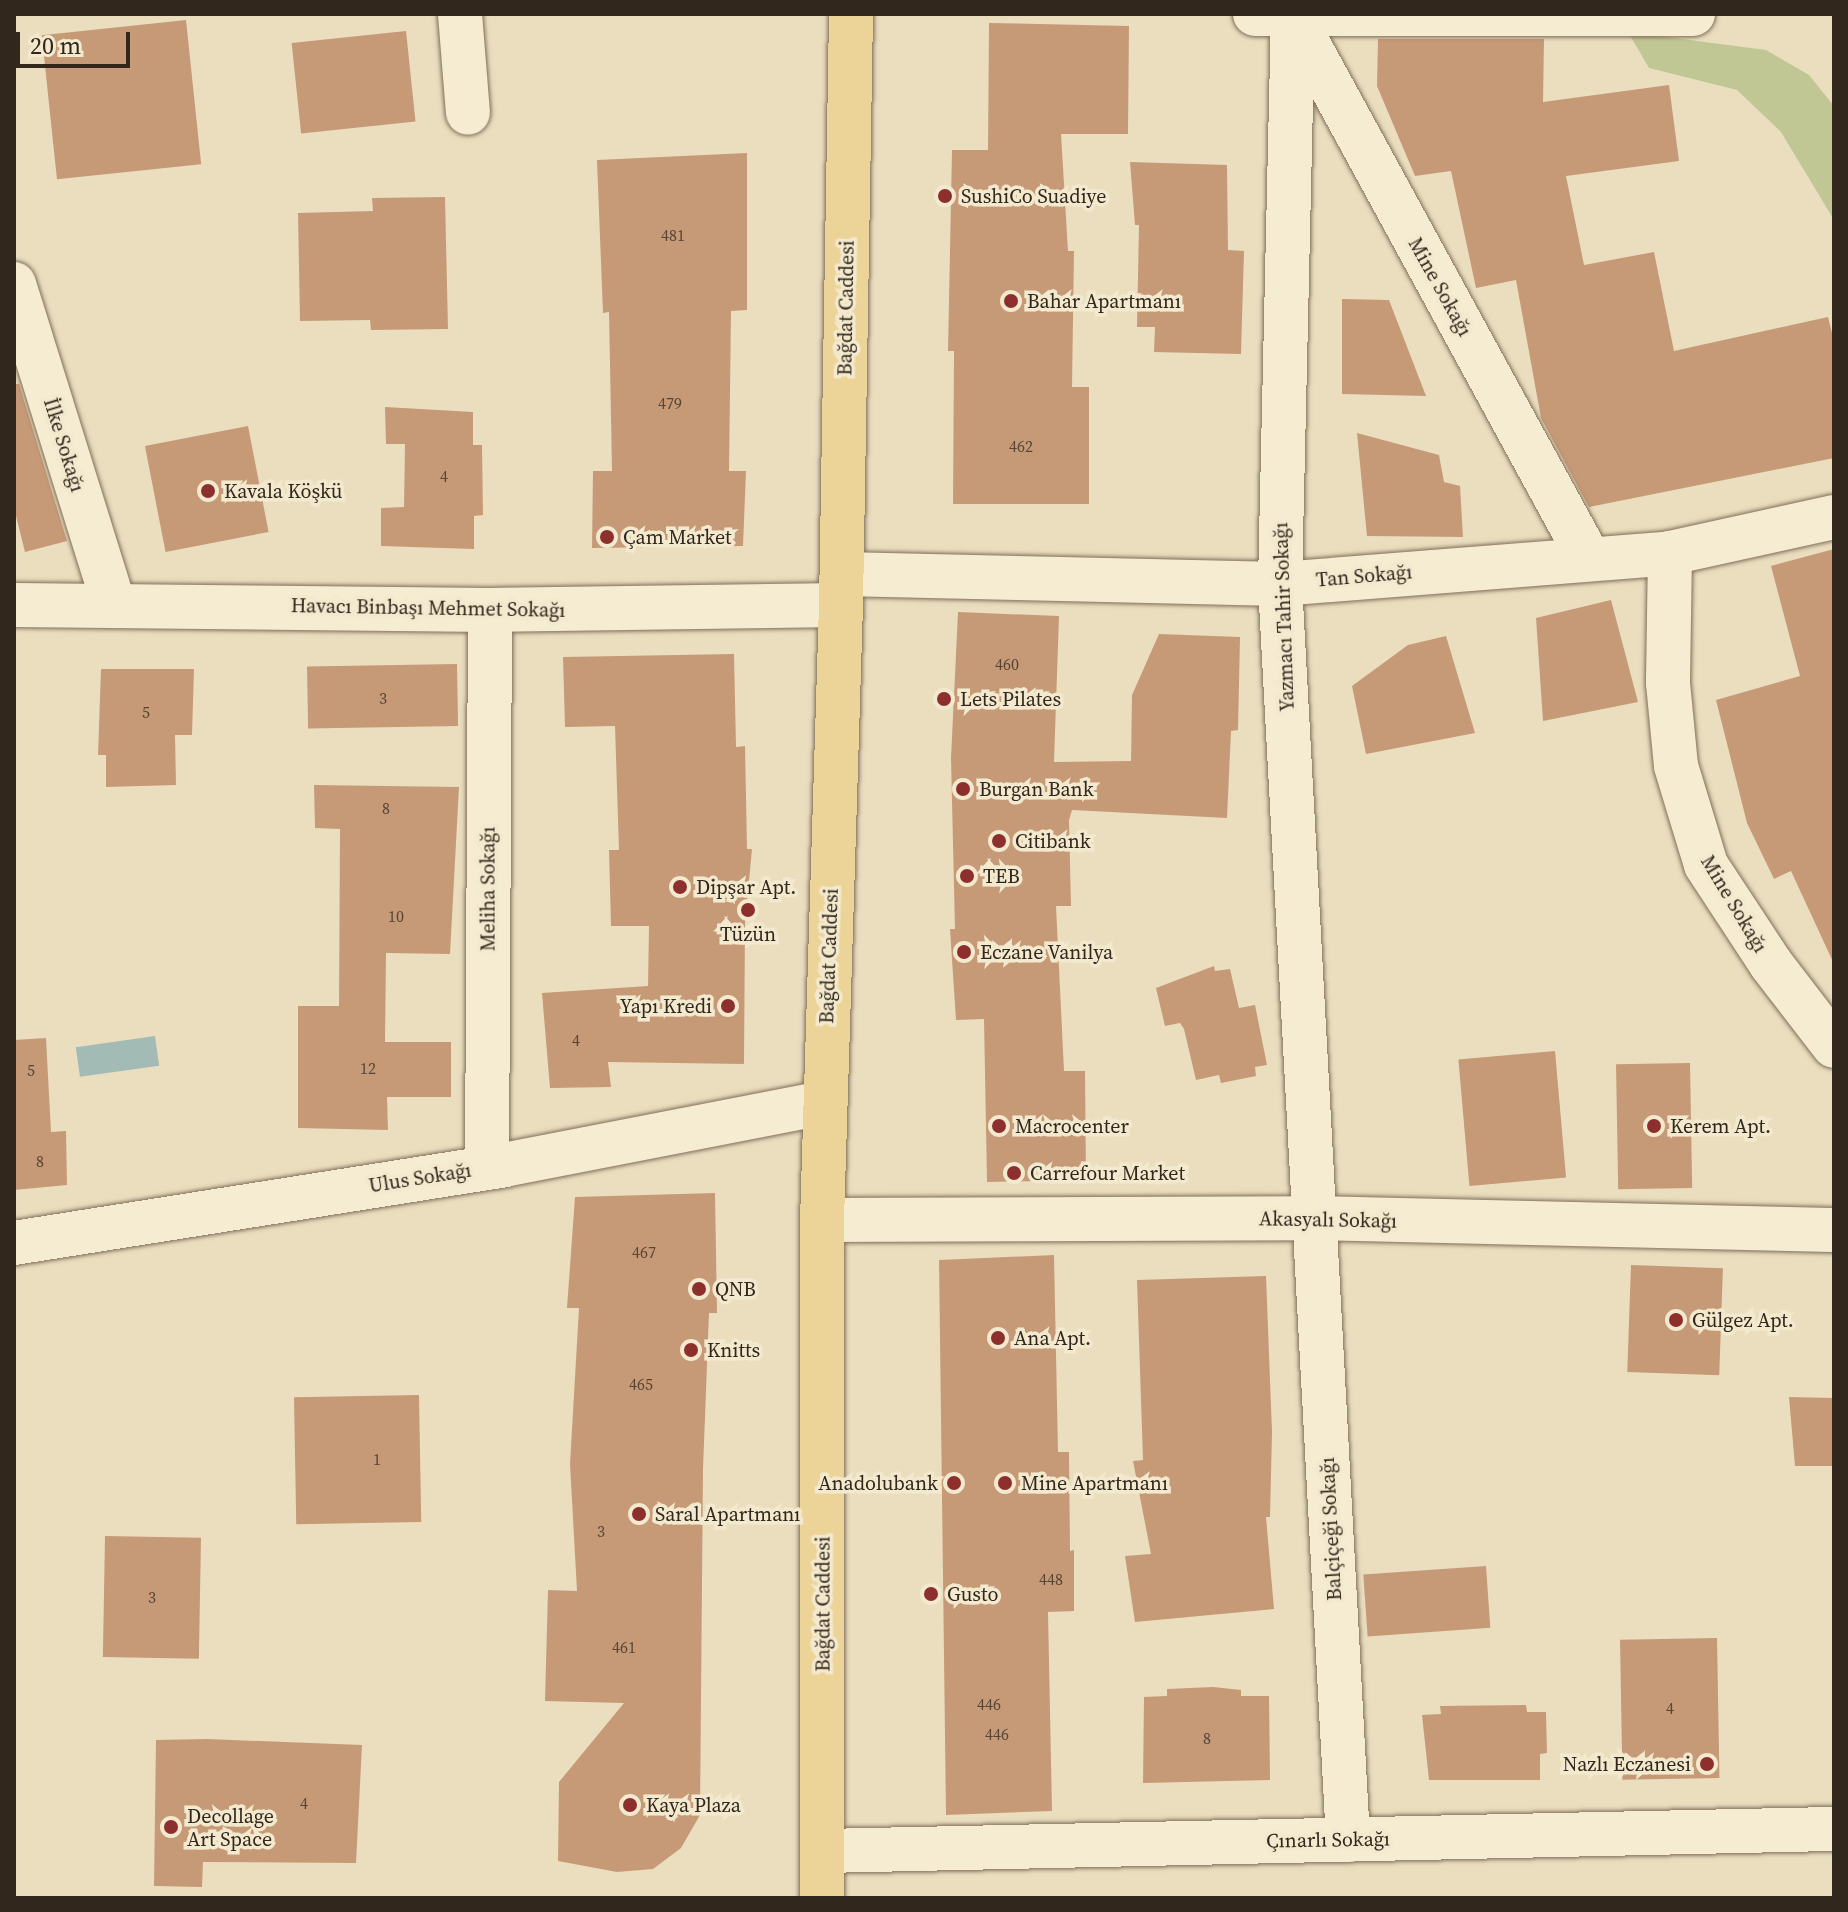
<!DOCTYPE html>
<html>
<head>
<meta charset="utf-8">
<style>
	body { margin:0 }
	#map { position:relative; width:1848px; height:1912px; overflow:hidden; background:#eadebf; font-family:"Source Serif 4",serif }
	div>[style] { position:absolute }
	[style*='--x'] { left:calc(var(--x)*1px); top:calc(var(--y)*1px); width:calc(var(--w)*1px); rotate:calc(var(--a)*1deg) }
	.green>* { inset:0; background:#c0c794 }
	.water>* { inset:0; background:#a2bcb5; transform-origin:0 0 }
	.building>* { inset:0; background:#c69a77; transform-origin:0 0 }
	.roads { filter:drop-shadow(0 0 2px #816f59) drop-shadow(0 0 2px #816f59) }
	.minor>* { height:44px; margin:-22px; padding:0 22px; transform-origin:22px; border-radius:22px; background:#f6ecd1 }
	.major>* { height:44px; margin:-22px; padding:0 22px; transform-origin:22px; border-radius:22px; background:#ecd498 }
	.dots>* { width:22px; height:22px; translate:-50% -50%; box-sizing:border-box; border:4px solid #f2e9ce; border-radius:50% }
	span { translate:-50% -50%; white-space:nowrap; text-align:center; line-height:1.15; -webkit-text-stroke:7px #f2e9ce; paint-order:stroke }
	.number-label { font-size:16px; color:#574433 }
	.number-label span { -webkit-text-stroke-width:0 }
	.poi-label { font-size:20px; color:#32271c }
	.left { translate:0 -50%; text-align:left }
	.right { translate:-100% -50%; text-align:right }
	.street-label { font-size:20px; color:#32271c }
	.frame { position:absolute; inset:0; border:16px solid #32271c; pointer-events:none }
	.scale { position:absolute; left:16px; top:32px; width:114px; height:36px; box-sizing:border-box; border:4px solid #32271c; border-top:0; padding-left:10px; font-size:24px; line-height:28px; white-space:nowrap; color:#32271c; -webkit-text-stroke:6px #f2e9ce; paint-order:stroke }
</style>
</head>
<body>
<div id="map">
	<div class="green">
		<i style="clip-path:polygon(1628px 32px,1766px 50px,1809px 75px,1834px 106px,1834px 220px,1781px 132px,1737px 90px,1649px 68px)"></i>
	</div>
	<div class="water">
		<i style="left:155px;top:1036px;width:30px;height:80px;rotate:82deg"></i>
	</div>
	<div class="building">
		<i style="left:186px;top:20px;width:145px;height:145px;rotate:84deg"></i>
		<i style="clip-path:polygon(989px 23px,1129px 26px,1128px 134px,1061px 134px,1068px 251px,1074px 251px,1072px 387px,1089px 387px,1089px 504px,953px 504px,954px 351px,948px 351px,952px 150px,988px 150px)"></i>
		<i style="left:406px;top:31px;width:91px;height:115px;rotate:84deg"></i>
		<i style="clip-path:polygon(1378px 39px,1544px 39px,1543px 102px,1669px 85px,1679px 161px,1566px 176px,1584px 265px,1654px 252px,1674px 351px,1828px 317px,1834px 341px,1834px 458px,1589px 507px,1541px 418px,1516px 280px,1476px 288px,1451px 171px,1415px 176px,1377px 86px)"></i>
		<i style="clip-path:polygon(747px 153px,747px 310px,731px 311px,729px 471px,746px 471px,743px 546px,592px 548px,593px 471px,612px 471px,609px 312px,603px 313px,597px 160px)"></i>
		<i style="clip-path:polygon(1130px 162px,1227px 165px,1228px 250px,1244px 251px,1241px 354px,1154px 352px,1155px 327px,1137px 327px,1139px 225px,1135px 225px)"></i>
		<i style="clip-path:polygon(445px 197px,448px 329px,371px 330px,370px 320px,300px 321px,298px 213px,373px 211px,372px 198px)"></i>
		<i style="clip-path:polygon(1342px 299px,1389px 300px,1426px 396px,1342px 394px)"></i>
		<i style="clip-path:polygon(14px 384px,19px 384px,67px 541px,25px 552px,14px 508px)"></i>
		<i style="clip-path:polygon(385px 407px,473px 412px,473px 445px,482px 445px,483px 515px,474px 516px,474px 549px,381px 546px,381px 508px,404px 507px,405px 444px,386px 444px)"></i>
		<i style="left:248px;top:426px;width:108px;height:105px;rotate:79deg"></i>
		<i style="clip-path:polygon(1357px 433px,1439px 455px,1444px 482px,1460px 486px,1463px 537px,1367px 536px)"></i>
		<i style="clip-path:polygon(1834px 549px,1834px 964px,1791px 871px,1774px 879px,1747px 823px,1716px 700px,1800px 676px,1771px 566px)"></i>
		<i style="clip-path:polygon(1611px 600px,1638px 702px,1543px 721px,1536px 618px)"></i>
		<i style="clip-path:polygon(958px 612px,1059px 616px,1054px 762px,1131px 761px,1132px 695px,1159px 634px,1240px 637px,1238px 730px,1231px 731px,1227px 818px,1072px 810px,1069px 820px,1071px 906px,1056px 906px,1064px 1071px,1085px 1071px,1086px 1180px,987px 1182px,984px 1019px,956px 1020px,950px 929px,955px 929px,951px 758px)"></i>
		<i style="clip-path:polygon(1446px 636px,1475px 733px,1366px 754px,1352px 686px,1408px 645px)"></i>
		<i style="clip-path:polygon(734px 654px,736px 747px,745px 746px,747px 849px,752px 849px,745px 924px,744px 1064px,608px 1062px,611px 1087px,550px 1088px,542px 993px,648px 986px,649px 926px,611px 926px,609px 850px,619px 850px,615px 726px,565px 727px,563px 657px)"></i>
		<i style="left:457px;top:664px;width:62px;height:150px;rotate:89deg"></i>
		<i style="clip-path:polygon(101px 669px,194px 669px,192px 735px,175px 735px,176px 785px,106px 787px,106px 755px,98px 755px)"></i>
		<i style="clip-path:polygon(314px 785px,459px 787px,450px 954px,386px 953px,385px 1042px,451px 1042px,451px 1097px,387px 1097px,388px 1130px,298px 1128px,298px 1006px,339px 1006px,340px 829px,315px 828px)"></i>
		<i style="clip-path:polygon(1214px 966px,1215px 971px,1230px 969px,1239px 1008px,1255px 1005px,1267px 1065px,1255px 1067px,1256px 1076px,1221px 1083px,1219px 1075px,1196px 1080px,1184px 1029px,1180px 1023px,1165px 1026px,1156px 988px)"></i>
		<i style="clip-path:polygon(46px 1038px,51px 1132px,66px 1131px,67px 1185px,14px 1190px,14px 1040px)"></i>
		<i style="left:1555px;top:1051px;width:127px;height:97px;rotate:85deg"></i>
		<i style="left:1690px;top:1063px;width:125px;height:74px;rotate:89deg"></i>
		<i style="clip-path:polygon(715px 1193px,717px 1313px,709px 1313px,703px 1469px,700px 1815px,681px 1848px,653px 1869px,617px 1872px,558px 1861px,559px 1782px,624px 1703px,545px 1701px,548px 1590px,577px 1591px,570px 1464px,579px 1308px,567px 1308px,575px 1197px)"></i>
		<i style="clip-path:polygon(1054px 1255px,1058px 1452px,1069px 1452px,1070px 1551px,1074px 1550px,1074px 1611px,1048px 1612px,1052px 1811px,946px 1815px,939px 1260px)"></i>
		<i style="left:1631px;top:1265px;width:92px;height:107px;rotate:2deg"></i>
		<i style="clip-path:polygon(1266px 1276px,1272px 1432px,1270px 1517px,1266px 1517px,1274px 1609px,1135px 1622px,1125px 1556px,1151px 1554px,1133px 1461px,1143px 1460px,1137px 1280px)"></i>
		<i style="left:419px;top:1395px;width:127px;height:125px;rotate:89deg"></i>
		<i style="clip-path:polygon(1789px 1397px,1834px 1398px,1834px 1466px,1795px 1466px)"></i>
		<i style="left:105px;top:1536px;width:96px;height:121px;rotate:1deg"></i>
		<i style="left:1486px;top:1566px;width:62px;height:123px;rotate:86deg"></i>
		<i style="left:1717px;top:1638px;width:140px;height:97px;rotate:89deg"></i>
		<i style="clip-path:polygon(1213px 1687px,1241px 1690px,1241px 1696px,1269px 1696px,1270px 1780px,1143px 1783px,1144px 1697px,1167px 1696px,1167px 1689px)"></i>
		<i style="clip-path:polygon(1526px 1705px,1527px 1712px,1546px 1712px,1547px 1753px,1540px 1754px,1540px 1780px,1429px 1780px,1422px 1715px,1441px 1714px,1440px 1706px)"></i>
		<i style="clip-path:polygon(207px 1739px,362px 1745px,356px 1863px,203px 1862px,202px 1887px,154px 1886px,156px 1740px)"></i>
	</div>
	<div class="roads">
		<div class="minor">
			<i style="--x:460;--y:14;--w:99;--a:85.4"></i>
			<i style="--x:1255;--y:14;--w:438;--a:0"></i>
			<i style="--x:1293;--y:14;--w:570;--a:91.31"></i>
			<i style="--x:1280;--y:584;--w:1258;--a:86.9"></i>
			<i style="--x:1294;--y:18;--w:614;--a:61.39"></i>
			<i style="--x:14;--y:284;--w:337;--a:72.7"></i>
			<i style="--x:1670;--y:553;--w:130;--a:90.9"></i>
			<i style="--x:1668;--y:683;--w:83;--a:84.5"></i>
			<i style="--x:1676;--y:766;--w:103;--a:73.1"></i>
			<i style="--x:1706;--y:865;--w:118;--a:56.7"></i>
			<i style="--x:1771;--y:964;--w:103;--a:52.5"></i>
			<i style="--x:842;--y:574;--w:438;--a:1.3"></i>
			<i style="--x:1280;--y:584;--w:391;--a:-4.5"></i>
			<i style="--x:1670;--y:553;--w:168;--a:-12.4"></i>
			<i style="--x:14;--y:605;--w:476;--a:0.6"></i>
			<i style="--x:490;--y:610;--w:351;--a:-0.8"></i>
			<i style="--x:487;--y:1168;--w:558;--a:-89.69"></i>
			<i style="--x:822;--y:1220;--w:492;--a:-0.2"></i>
			<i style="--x:1314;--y:1218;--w:520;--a:1.32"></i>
			<i style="--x:14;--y:1243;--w:496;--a:-9"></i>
			<i style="--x:504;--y:1165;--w:326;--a:-11"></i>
			<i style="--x:823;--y:1851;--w:1011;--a:-1.25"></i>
		</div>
		<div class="major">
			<i style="--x:822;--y:1898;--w:678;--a:-90"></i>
			<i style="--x:822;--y:1220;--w:615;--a:-88.23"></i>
			<i style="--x:841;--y:605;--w:591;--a:-89.03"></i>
		</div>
	</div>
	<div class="dots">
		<i style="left:945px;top:196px;background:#8c2f2d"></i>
		<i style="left:1011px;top:301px;background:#8c2f2d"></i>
		<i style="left:208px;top:491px;background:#8c2f2d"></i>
		<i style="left:607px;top:537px;background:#8c2f2d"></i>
		<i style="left:944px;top:699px;background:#8c2f2d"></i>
		<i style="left:963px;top:789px;background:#8c2f2d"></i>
		<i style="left:999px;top:841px;background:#8c2f2d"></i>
		<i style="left:967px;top:876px;background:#8c2f2d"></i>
		<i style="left:680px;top:887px;background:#8c2f2d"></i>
		<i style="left:748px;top:910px;background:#8c2f2d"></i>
		<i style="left:964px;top:952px;background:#8c2f2d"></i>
		<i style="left:728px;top:1006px;background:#8c2f2d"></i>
		<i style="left:999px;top:1126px;background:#8c2f2d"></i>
		<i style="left:1654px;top:1126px;background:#8c2f2d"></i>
		<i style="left:1014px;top:1173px;background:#8c2f2d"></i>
		<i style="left:699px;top:1289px;background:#8c2f2d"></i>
		<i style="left:1676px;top:1320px;background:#8c2f2d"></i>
		<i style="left:998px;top:1338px;background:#8c2f2d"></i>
		<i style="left:691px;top:1350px;background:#8c2f2d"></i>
		<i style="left:954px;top:1483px;background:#8c2f2d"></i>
		<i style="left:1005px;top:1483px;background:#8c2f2d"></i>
		<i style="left:639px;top:1514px;background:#8c2f2d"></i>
		<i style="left:931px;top:1594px;background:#8c2f2d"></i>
		<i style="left:1707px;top:1764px;background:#8c2f2d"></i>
		<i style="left:630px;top:1805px;background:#8c2f2d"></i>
		<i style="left:171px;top:1827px;background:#8c2f2d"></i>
	</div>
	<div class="number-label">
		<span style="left:673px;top:235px">481</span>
		<span style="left:670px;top:403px">479</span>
		<span style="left:1021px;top:446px">462</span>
		<span style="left:444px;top:476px">4</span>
		<span style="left:1007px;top:664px">460</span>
		<span style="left:383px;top:698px">3</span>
		<span style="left:146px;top:712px">5</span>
		<span style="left:386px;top:808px">8</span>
		<span style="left:396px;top:916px">10</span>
		<span style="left:576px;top:1040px">4</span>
		<span style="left:368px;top:1068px">12</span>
		<span style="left:31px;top:1070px">5</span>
		<span style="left:40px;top:1161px">8</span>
		<span style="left:644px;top:1252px">467</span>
		<span style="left:641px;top:1384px">465</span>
		<span style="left:377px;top:1459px">1</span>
		<span style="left:601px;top:1531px">3</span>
		<span style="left:1051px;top:1579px">448</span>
		<span style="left:152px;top:1597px">3</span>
		<span style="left:624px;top:1647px">461</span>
		<span style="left:989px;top:1704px">446</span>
		<span style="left:1670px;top:1708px">4</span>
		<span style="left:997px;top:1734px">446</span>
		<span style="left:1207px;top:1738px">8</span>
		<span style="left:304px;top:1803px">4</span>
	</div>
	<div class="poi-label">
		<span class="left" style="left:961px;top:196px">SushiCo Suadiye</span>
		<span class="left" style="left:1027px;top:301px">Bahar Apartmanı</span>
		<span class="left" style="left:224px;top:491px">Kavala Köşkü</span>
		<span class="left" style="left:623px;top:537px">Çam Market</span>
		<span class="left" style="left:960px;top:699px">Lets Pilates</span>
		<span class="left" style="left:979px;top:789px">Burgan Bank</span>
		<span class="left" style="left:1015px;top:841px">Citibank</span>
		<span class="left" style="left:983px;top:876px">TEB</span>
		<span class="left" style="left:696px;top:887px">Dipşar Apt.</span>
		<span style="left:748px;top:934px">Tüzün</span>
		<span class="left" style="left:980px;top:952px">Eczane Vanilya</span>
		<span class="right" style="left:712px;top:1006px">Yapı Kredi</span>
		<span class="left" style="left:1015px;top:1126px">Macrocenter</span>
		<span class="left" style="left:1670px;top:1126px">Kerem Apt.</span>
		<span class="left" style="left:1030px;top:1173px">Carrefour Market</span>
		<span class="left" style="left:715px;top:1289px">QNB</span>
		<span class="left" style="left:1692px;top:1320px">Gülgez Apt.</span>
		<span class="left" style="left:1014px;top:1338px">Ana Apt.</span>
		<span class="left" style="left:707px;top:1350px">Knitts</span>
		<span class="right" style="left:938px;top:1483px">Anadolubank</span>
		<span class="left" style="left:1021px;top:1483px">Mine Apartmanı</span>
		<span class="left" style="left:655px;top:1514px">Saral Apartmanı</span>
		<span class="left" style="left:947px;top:1594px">Gusto</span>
		<span class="right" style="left:1691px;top:1764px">Nazlı Eczanesi</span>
		<span class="left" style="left:646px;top:1805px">Kaya Plaza</span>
		<span class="left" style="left:187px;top:1828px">Decollage<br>Art Space</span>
	</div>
	<div class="street-label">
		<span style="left:1440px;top:287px;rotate:61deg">Mine Sokağı</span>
		<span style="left:846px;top:308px;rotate:-89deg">Bağdat Caddesi</span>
		<span style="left:64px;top:445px;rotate:73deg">İlke Sokağı</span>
		<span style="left:1364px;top:576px;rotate:-5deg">Tan Sokağı</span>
		<span style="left:428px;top:608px;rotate:1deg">Havacı Binbaşı Mehmet Sokağı</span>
		<span style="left:1284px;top:617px;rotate:-92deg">Yazmacı Tahir Sokağı</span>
		<span style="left:488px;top:889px;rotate:-90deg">Meliha Sokağı</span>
		<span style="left:1734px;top:904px;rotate:59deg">Mine Sokağı</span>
		<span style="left:829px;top:956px;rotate:-88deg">Bağdat Caddesi</span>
		<span style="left:420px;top:1178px;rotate:-9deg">Ulus Sokağı</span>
		<span style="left:1328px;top:1220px;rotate:1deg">Akasyalı Sokağı</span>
		<span style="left:1331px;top:1529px;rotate:-93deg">Balçiçeği Sokağı</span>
		<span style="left:823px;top:1604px;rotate:-90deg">Bağdat Caddesi</span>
		<span style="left:1328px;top:1840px;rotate:-1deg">Çınarlı Sokağı</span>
	</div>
	<div class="frame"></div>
	<div class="scale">20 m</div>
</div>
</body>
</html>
